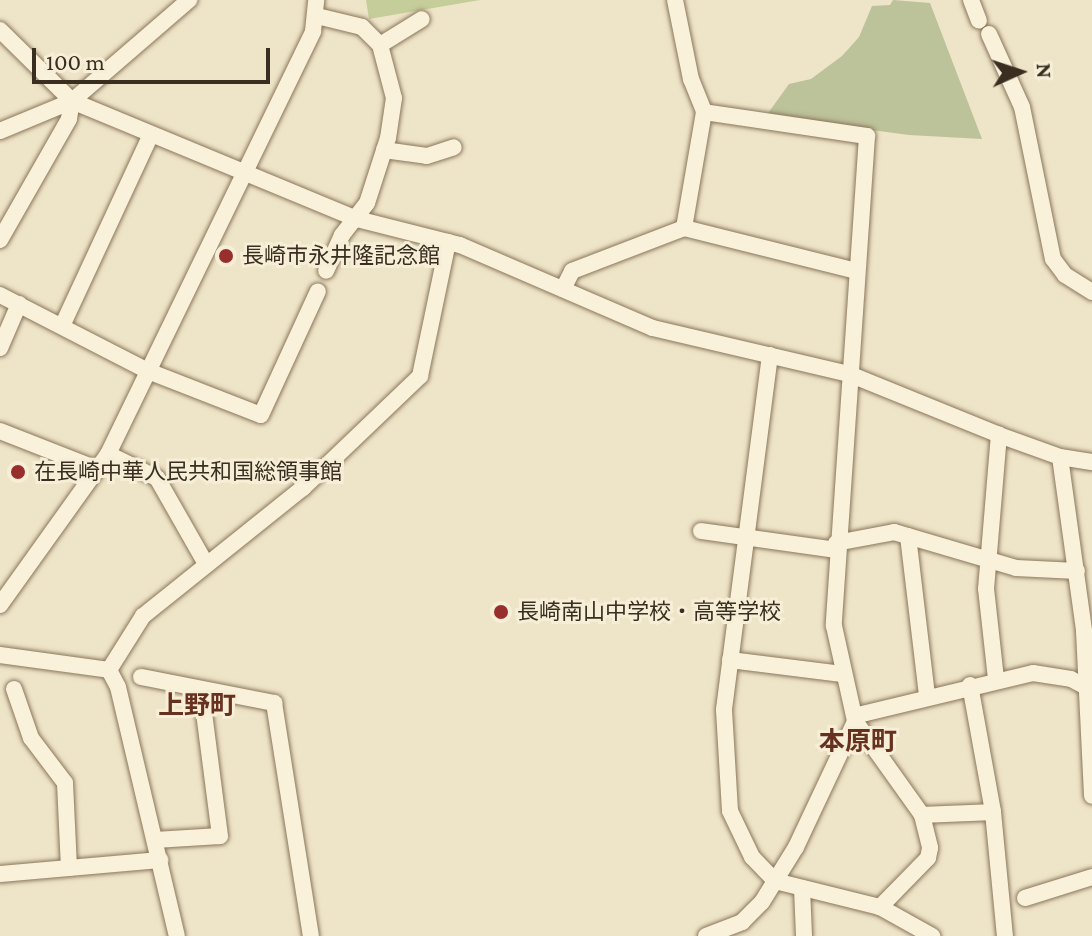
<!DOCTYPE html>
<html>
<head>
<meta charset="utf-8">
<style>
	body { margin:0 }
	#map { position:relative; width:1092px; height:936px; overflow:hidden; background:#eee4c7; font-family:"Crimson Pro","Noto Sans JP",serif }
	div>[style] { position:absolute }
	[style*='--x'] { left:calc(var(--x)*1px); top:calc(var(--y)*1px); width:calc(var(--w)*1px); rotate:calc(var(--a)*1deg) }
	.green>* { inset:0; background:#c5cd9a }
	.cemetery>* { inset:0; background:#bcc299 }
	.roads { filter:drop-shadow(0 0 2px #8a765c) drop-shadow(0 0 2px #8a765c) }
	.minor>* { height:16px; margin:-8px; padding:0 8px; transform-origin:8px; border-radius:8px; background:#f9f1da }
	.dots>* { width:22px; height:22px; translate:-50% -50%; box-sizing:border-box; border:4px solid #f6eed6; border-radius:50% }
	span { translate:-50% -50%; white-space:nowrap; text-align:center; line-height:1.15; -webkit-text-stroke:6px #f6eed6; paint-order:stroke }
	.poi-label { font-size:22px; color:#3a2e20 }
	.left { translate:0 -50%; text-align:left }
	.quarter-label { font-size:26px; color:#67311f; font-weight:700 }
	.north { position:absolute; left:980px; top:32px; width:80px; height:80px; -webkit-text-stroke:6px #f6eed6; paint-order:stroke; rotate:87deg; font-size:22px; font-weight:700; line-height:32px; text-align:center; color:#3a2e20 }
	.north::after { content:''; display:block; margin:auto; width:28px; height:36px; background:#3a2e20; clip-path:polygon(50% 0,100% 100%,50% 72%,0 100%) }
	.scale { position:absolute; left:32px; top:48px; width:238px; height:36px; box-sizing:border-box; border:4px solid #3a2e20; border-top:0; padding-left:10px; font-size:24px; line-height:28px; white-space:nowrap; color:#3a2e20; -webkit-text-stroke:6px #f6eed6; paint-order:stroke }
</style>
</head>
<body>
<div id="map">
	<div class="green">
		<i style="clip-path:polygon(366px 0,480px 0,369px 19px)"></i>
	</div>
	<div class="cemetery">
		<i style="clip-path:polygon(893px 0,930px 3px,982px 139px,909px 135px,766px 116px,789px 84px,811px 79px,842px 56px,859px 37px,872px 6px,890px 5px)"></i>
	</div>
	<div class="roads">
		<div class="minor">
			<i style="--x:675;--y:0;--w:81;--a:78.6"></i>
			<i style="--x:691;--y:79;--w:35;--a:68"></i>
			<i style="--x:704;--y:112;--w:118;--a:99.8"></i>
			<i style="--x:971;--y:0;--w:22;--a:69"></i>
			<i style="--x:317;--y:16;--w:46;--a:13.7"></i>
			<i style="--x:362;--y:27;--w:25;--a:45"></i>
			<i style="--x:380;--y:45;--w:55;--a:75.2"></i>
			<i style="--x:394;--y:98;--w:40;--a:98.5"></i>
			<i style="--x:388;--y:138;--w:68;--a:107.9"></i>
			<i style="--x:367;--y:203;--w:41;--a:128"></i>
			<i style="--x:342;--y:235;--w:39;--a:114"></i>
			<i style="--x:0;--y:30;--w:101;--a:44.6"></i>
			<i style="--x:72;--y:101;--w:308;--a:22.5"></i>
			<i style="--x:357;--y:219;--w:106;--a:14.2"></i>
			<i style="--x:460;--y:245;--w:210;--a:23.3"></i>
			<i style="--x:653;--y:328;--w:201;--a:13.2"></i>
			<i style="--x:849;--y:374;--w:162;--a:22.1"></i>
			<i style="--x:999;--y:435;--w:65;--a:19.8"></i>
			<i style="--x:1060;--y:457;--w:32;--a:9"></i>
			<i style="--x:989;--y:34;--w:80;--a:65.7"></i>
			<i style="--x:1022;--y:107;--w:155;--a:78.5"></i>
			<i style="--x:1053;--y:259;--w:20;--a:53"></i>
			<i style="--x:1065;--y:275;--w:32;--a:32"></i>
			<i style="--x:380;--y:45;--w:49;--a:-31.8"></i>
			<i style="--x:704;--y:112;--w:165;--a:8.4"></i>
			<i style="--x:867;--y:136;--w:491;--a:93.9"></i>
			<i style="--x:834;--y:626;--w:97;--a:77.5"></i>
			<i style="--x:855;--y:721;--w:115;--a:54.5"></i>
			<i style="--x:922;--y:815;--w:34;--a:76"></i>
			<i style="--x:930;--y:848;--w:10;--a:101"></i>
			<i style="--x:928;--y:858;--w:69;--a:134.4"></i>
			<i style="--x:0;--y:131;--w:78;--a:-22.6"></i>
			<i style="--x:72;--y:101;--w:155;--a:-40.8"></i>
			<i style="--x:384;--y:150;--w:43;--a:7.9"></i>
			<i style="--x:427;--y:156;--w:28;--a:-18"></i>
			<i style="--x:0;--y:240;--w:139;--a:-60.3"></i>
			<i style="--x:69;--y:119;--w:18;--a:-81"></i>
			<i style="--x:563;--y:289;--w:20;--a:-63"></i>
			<i style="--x:572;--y:271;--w:120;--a:-21"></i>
			<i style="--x:684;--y:228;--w:178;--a:14"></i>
			<i style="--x:0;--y:295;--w:166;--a:27.2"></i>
			<i style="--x:148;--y:371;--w:121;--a:21.3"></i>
			<i style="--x:261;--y:415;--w:136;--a:-65.3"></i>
			<i style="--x:63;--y:324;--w:206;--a:-65.1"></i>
			<i style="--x:0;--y:348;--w:48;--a:-66.6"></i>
			<i style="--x:770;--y:355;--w:358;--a:97.4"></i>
			<i style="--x:724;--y:710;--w:101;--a:86.6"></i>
			<i style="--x:730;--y:811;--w:51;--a:64.4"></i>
			<i style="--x:752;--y:857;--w:33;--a:46"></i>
			<i style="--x:775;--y:881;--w:108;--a:13.9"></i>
			<i style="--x:880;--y:907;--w:60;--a:29.1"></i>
			<i style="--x:0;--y:431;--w:104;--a:21.4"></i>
			<i style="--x:108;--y:454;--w:55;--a:26.1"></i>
			<i style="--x:157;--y:478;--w:99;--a:60.3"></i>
			<i style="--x:1060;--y:457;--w:176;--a:82.1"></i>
			<i style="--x:1084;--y:631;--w:165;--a:87.2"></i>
			<i style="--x:701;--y:531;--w:136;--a:8"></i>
			<i style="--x:908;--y:536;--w:160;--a:83.2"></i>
			<i style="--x:836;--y:543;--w:59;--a:-10.7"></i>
			<i style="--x:894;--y:532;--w:127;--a:16.4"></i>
			<i style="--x:1016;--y:568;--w:61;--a:2.8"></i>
			<i style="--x:0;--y:605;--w:186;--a:-54.4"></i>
			<i style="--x:108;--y:454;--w:470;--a:-64.1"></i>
			<i style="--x:313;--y:31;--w:31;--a:-84"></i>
			<i style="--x:0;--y:655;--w:110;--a:7.8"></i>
			<i style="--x:730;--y:660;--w:113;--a:7.1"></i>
			<i style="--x:109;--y:670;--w:64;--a:-57.8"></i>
			<i style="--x:143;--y:616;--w:205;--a:-38.7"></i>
			<i style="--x:303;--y:488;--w:162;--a:-43.7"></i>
			<i style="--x:420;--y:376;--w:137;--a:-78.2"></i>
			<i style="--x:109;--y:670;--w:19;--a:62"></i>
			<i style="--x:118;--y:687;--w:256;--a:76.7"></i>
			<i style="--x:141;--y:677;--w:136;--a:11.1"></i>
			<i style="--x:274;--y:703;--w:236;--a:81"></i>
			<i style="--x:996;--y:679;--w:91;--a:-96.3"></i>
			<i style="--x:986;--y:589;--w:155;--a:-85.2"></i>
			<i style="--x:970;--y:685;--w:129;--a:79.7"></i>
			<i style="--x:993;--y:812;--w:125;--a:84.5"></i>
			<i style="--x:14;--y:689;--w:52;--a:70.9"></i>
			<i style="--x:31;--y:738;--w:56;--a:52.9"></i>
			<i style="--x:65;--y:783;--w:85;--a:87.3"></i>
			<i style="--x:922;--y:815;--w:71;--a:-2.4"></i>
			<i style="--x:155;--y:840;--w:65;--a:-3.5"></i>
			<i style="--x:220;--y:836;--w:148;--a:-97.4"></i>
			<i style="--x:0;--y:874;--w:161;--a:-5"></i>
			<i style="--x:802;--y:888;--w:48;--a:87.6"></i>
			<i style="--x:1025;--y:898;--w:70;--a:-17.4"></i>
			<i style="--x:706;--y:936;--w:39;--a:-21"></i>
			<i style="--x:742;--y:922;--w:28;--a:-45"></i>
			<i style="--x:762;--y:902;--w:65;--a:-58.3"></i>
			<i style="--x:796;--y:847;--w:146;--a:-64.8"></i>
			<i style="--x:858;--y:715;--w:180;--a:-13.5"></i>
			<i style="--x:1033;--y:673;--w:38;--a:9"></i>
			<i style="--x:1071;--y:679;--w:24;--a:28"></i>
		</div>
	</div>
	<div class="dots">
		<i style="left:226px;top:256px;background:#992f2c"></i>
		<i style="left:18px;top:472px;background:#992f2c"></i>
		<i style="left:501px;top:612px;background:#992f2c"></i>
	</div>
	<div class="poi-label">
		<span class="left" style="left:242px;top:256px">長崎市永井隆記念館</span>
		<span class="left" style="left:34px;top:472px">在長崎中華人民共和国総領事館</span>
		<span class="left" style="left:517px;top:612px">長崎南山中学校・高等学校</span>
	</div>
	<div class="quarter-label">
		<span style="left:197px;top:706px">上野町</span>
		<span style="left:858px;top:742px">本原町</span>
	</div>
	<div class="north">N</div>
	<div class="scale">100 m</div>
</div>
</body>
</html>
